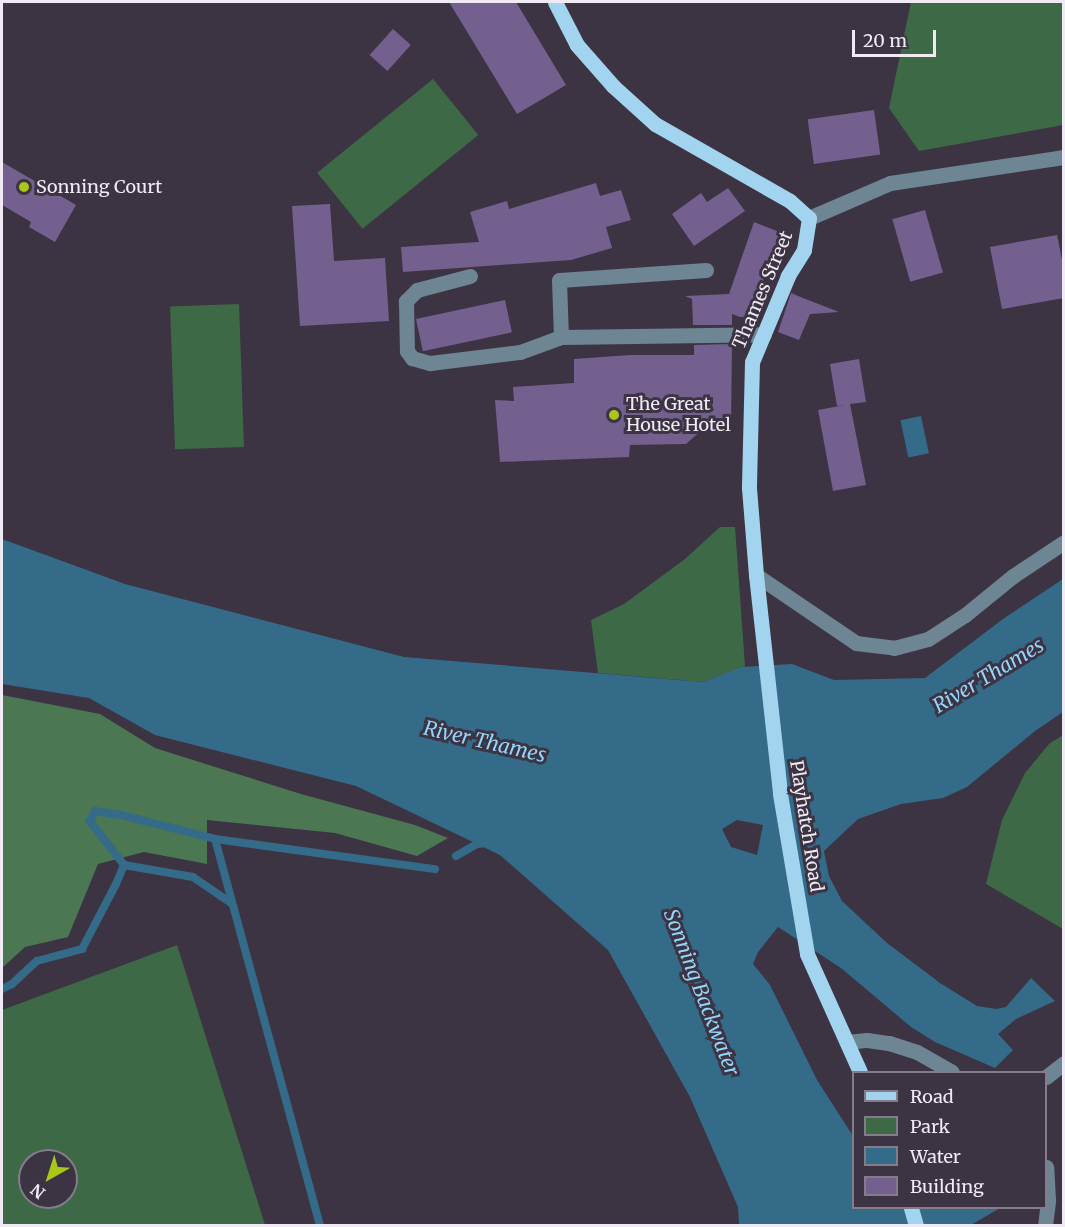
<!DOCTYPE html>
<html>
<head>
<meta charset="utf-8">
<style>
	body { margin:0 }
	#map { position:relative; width:1065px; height:1227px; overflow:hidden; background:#3c3343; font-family:Merriweather,serif }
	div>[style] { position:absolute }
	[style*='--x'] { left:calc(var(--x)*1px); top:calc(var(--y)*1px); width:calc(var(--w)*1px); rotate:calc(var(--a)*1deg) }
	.green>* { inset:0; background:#3e6946; transform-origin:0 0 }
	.forest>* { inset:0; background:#4b7753 }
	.water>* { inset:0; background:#346b89; transform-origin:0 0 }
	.stream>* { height:8px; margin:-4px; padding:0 4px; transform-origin:4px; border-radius:4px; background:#346b89 }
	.building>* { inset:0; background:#73608f; transform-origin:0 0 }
	.minor>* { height:15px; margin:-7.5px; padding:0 7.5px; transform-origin:7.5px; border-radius:7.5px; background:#6e8693 }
	.major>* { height:15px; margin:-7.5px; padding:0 7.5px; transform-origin:7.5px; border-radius:7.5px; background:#a3d4ef }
	.dots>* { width:16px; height:16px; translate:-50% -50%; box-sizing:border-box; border:3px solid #3c3343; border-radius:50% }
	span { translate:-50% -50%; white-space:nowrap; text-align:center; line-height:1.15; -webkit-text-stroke:6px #3c3343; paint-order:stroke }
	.poi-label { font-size:18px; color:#efeaf4 }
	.left { translate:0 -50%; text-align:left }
	.street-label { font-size:18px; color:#efeaf4 }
	.water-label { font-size:20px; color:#93d5fa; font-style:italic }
	.frame { position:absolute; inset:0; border:3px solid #efeaf4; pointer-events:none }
	.legend { position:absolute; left:852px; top:1071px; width:195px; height:138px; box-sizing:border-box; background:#3c3343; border:2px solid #847c8a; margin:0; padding:8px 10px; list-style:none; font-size:18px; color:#efeaf4 }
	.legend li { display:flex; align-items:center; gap:12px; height:30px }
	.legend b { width:30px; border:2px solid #847c8a }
	.north { position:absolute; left:18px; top:1149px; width:60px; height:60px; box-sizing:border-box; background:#3c3343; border:2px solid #847c8a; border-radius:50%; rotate:219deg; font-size:16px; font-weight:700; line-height:24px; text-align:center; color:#efeaf4 }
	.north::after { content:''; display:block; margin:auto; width:21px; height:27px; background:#a9c71b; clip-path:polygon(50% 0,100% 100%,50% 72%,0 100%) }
	.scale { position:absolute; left:852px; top:30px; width:84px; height:27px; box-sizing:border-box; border:3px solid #efeaf4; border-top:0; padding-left:8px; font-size:18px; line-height:21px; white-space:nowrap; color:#efeaf4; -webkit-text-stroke:4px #3c3343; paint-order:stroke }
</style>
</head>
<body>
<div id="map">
	<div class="green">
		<i style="clip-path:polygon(911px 2px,1063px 2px,1063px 125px,919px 151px,889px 108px)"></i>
		<i style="left:433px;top:79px;width:72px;height:149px;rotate:51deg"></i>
		<i style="left:239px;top:304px;width:143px;height:69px;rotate:88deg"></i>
		<i style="clip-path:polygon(720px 527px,735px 527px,745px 666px,703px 682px,598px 673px,591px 620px,624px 604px,685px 559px)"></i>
		<i style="clip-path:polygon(1063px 735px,1063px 929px,986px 884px,1002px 820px,1025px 773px,1049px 744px)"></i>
		<i style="clip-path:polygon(evenodd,177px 945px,265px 1225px,2px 1225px,2px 1010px,177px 945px,30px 1161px,66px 1161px,66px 1197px,30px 1197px,30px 1161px)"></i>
	</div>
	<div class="forest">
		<i style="clip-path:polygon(2px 695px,100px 714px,155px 748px,301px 794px,415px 825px,448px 838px,417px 856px,335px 833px,207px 820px,207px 864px,144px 852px,98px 864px,68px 937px,25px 947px,2px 968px)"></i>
	</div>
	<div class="water">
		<i style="left:921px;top:416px;width:38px;height:21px;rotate:78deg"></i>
		<i style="clip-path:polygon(evenodd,2px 539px,125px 584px,404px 657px,703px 682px,741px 667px,792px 664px,834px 680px,925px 678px,1003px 619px,1063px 579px,1063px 712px,1035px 731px,967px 787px,943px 798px,901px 804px,858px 819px,824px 851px,829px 876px,842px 901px,887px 943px,940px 983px,977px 1006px,996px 1009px,1006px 1007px,1031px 978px,1055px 1001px,1016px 1019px,998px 1034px,1013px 1050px,995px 1068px,935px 1042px,911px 1027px,841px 968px,778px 927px,758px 952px,753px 964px,770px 985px,817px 1080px,853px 1136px,854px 1208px,1000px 1208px,971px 1225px,739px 1225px,738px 1207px,690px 1097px,608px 950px,500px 855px,356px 786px,155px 735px,89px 698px,2px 684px,2px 539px,737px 820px,763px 825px,757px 855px,731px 847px,722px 829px,737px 820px)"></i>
	</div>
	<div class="stream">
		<i style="--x:215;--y:839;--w:401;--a:74.8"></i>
		<i style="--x:456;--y:856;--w:24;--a:-30"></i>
		<i style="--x:477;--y:844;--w:10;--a:-6"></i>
		<i style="--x:124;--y:865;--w:70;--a:9.9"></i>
		<i style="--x:193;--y:877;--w:46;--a:34.4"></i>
		<i style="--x:2;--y:989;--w:11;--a:-27"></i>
		<i style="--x:12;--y:984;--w:34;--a:-43"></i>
		<i style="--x:37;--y:961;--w:47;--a:-14.9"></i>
		<i style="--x:82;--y:949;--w:73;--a:-62.4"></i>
		<i style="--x:116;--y:884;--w:21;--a:-67"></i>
		<i style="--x:124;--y:865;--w:56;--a:-127.7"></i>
		<i style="--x:90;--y:821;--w:11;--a:-63"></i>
		<i style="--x:95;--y:811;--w:30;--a:9"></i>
		<i style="--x:125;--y:816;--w:93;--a:14.3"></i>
		<i style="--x:215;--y:839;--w:222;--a:7.8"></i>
	</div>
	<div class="building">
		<i style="clip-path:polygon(449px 2px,516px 2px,566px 85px,517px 114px)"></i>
		<i style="left:393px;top:29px;width:24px;height:35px;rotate:42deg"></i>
		<i style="left:874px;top:110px;width:45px;height:67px;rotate:82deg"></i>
		<i style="clip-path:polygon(2px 162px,76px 205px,55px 242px,29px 227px,31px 222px,2px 205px)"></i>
		<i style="clip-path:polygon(596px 183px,600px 196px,621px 190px,631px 220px,606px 227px,612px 248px,571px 260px,403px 272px,401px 247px,479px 242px,470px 212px,507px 201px,509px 209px)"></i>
		<i style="clip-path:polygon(728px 188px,745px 211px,694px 246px,672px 214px,701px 193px,707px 202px)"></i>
		<i style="clip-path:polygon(330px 204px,334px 261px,385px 258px,389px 321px,300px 326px,292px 206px)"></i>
		<i style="left:925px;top:210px;width:65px;height:34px;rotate:74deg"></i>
		<i style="clip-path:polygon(754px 222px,782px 233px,763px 282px,773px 286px,761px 316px,740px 317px,732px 314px,732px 325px,693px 325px,692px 299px,685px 296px,729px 294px)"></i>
		<i style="clip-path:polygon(1057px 235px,1064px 269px,1064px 298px,1002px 309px,990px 247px)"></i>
		<i style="clip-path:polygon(791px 293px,803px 298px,839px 312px,810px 314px,799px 340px,778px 332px)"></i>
		<i style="left:505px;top:300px;width:33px;height:91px;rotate:78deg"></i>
		<i style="clip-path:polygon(732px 344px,731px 428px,704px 428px,686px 444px,630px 445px,629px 457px,500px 462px,495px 400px,514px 401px,513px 387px,574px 383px,574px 359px,630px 355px,694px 355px,694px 345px)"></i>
		<i style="clip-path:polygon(859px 359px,866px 402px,850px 404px,866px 485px,833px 491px,818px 410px,845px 405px,837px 406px,830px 364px)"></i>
	</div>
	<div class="minor">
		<i style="--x:809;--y:218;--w:88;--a:-23.4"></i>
		<i style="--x:890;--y:183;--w:176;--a:-8.5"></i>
		<i style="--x:706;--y:270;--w:147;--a:176.1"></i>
		<i style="--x:559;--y:280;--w:57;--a:88"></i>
		<i style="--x:561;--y:337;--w:203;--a:-0.8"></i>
		<i style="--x:470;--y:276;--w:55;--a:165.2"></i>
		<i style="--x:417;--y:290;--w:16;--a:135"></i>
		<i style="--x:406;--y:301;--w:50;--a:88.9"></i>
		<i style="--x:407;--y:351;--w:9;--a:54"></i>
		<i style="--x:412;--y:358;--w:19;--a:16"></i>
		<i style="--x:430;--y:363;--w:91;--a:-7"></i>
		<i style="--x:520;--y:352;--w:44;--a:-20.1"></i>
		<i style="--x:756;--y:575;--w:121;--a:34.2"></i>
		<i style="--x:856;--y:643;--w:38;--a:7"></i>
		<i style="--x:894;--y:648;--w:35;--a:-15"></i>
		<i style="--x:928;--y:639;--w:44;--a:-33"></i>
		<i style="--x:965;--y:615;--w:62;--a:-39.1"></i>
		<i style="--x:1013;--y:576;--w:61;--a:-33.7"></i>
		<i style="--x:847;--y:1042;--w:20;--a:-6"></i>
		<i style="--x:867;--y:1040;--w:22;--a:8"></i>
		<i style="--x:889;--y:1043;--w:29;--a:18"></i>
		<i style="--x:917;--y:1052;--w:40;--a:29.7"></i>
		<i style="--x:1046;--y:1077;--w:23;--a:-38"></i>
		<i style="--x:1045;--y:1226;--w:26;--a:-83"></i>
		<i style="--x:1048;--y:1200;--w:33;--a:-93"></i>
	</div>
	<div class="major">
		<i style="--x:555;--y:2;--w:48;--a:62.9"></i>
		<i style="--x:577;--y:45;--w:55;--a:48.7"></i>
		<i style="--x:613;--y:86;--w:57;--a:42.1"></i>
		<i style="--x:655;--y:124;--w:155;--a:29.7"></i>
		<i style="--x:790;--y:201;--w:25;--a:42"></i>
		<i style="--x:809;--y:218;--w:32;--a:99"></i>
		<i style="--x:804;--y:250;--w:31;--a:122"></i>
		<i style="--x:788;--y:276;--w:93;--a:112.7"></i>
		<i style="--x:752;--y:362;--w:126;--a:91.4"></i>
		<i style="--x:749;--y:488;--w:87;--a:85.4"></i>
		<i style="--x:756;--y:575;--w:220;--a:83.7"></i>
		<i style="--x:780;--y:794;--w:162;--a:80.4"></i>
		<i style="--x:807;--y:954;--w:129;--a:65.8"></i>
		<i style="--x:911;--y:1208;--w:19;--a:74"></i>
	</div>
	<div class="dots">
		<i style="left:24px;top:187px;background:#a9c71b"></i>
		<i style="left:614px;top:415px;background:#a9c71b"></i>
	</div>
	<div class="poi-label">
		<span class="left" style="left:36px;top:187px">Sonning Court</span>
		<span class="left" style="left:626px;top:415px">The Great<br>House Hotel</span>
	</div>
	<div class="street-label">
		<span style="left:763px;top:290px;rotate:-67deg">Thames Street</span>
		<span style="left:806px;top:826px;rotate:81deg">Playhatch Road</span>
	</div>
	<div class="water-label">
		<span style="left:988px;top:675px;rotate:-31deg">River Thames</span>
		<span style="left:485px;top:741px;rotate:13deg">River Thames</span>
		<span style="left:702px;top:992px;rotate:69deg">Sonning Backwater</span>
	</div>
	<div class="frame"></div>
	<ul class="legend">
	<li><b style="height:8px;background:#a3d4ef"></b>Road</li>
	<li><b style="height:16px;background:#3e6946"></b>Park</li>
	<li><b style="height:16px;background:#346b89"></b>Water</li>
	<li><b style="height:16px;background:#73608f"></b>Building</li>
	</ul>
	<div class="north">N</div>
	<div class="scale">20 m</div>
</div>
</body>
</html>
